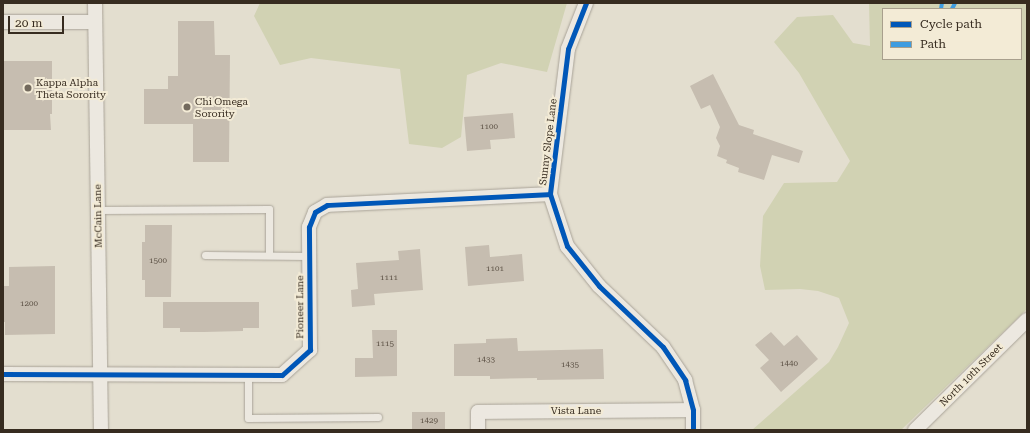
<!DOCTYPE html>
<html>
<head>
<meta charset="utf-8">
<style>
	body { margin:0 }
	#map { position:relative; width:1030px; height:433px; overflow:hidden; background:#e3decf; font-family:"Roboto Serif",serif }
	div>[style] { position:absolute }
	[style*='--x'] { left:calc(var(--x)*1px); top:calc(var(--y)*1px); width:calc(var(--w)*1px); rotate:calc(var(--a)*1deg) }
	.green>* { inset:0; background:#d1d2b3 }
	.building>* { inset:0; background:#c6bdb0; transform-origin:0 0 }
	.roads { filter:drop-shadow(0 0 1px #a9a398) drop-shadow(0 0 1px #a9a398) }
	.lane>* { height:7px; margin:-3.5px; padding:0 3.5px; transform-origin:3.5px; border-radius:3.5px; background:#ece8e0 }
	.street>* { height:14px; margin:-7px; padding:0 7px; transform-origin:7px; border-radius:7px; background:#ece8e0 }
	.quiet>* { height:4px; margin-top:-2px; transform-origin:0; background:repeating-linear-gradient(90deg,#3e9ce0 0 8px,transparent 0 12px) }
	.cycleway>* { height:5px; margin:-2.5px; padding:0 2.5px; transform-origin:2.5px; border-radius:2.5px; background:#0057b8 }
	.dots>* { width:11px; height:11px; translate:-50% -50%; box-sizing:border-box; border:2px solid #f3ebd6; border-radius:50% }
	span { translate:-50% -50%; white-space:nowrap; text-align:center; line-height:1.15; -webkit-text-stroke:4px #f3ebd6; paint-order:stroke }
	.number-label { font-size:8px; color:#5b5044 }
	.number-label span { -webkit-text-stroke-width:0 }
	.poi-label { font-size:10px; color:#372c20 }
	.left { translate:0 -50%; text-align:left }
	.street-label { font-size:10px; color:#372c20 }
	.frame { position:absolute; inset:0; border:4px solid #372c20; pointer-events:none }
	.legend { position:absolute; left:882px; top:8px; width:140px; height:52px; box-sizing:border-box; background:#f3ebd6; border:1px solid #a89f8d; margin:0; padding:5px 7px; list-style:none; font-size:12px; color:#372c20 }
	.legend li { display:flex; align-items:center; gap:8px; height:20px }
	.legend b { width:20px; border:1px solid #a89f8d }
	.scale { position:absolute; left:8px; top:16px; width:56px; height:18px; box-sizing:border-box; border:2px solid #372c20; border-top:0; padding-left:5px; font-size:12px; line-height:14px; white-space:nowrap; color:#372c20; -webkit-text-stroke:3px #f3ebd6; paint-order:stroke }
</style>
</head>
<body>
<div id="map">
	<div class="green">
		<i style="clip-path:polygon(260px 3px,567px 3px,547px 72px,501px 63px,467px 75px,461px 137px,442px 148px,409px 144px,400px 69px,311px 58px,280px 65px,254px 16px)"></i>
		<i style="clip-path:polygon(evenodd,869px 3px,1027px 3px,1027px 309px,901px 430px,752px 430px,829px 362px,838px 347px,849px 323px,839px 298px,818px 291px,800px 289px,765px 290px,760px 266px,763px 216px,784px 183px,837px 182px,850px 161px,799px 73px,774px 42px,797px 17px,833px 15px,853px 43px,870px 46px,869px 3px,883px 9px,1021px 9px,1021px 59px,883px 59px,883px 9px)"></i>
	</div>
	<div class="building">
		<i style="clip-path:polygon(178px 21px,214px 21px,215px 55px,230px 55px,229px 162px,193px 162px,193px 124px,144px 124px,144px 89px,168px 89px,168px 76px,178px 76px)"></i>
		<i style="clip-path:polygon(3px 61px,52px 61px,52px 114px,50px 114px,51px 130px,3px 130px)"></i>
		<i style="clip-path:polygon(713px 74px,739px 125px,754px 130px,753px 134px,803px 151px,799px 163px,772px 155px,764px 180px,738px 172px,739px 168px,726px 163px,727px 160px,717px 156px,720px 146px,716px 138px,720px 127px,710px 105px,701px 109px,690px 86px)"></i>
		<i style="clip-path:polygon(513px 113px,515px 138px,490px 140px,491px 149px,467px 151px,464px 117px)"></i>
		<i style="clip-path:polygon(145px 225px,172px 225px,171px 297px,145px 297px,145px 280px,142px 280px,142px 242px,145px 242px)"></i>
		<i style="clip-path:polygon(489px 245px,490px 257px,522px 254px,524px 281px,468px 286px,465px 247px)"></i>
		<i style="clip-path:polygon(420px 249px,423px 290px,374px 294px,375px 305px,352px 307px,351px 290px,358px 289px,356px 263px,399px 260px,398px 251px)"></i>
		<i style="clip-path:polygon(55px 266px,55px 334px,5px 335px,5px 322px,3px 322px,3px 286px,9px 286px,9px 267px)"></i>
		<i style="clip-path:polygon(163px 302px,259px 302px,259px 328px,243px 328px,243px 331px,204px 332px,180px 332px,180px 328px,163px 328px)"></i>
		<i style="clip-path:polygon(372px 330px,397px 330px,397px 376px,355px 377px,355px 358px,373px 358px)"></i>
		<i style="clip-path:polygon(771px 332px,784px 346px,797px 335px,818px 359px,781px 392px,760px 368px,769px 360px,755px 345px)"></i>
		<i style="clip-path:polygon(517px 338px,518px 351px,603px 349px,604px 379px,537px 380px,537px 378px,490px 379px,490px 376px,454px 376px,454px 344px,486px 343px,486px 339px)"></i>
		<i style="left:412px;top:412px;width:33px;height:18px"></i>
	</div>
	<div class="roads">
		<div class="lane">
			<i style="--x:98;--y:210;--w:171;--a:-0.3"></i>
			<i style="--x:269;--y:209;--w:46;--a:90"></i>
			<i style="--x:205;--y:255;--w:104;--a:0.6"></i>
			<i style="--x:248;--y:375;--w:43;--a:90"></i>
			<i style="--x:248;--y:418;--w:130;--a:-0.4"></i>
		</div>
		<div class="street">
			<i style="--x:95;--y:3;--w:427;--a:89.2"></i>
			<i style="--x:586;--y:3;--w:49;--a:111.4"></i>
			<i style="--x:568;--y:49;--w:146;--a:97.1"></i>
			<i style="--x:550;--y:194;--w:55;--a:71.9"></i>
			<i style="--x:567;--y:246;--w:51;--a:51.3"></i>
			<i style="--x:599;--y:286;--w:88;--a:43.6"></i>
			<i style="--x:663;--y:347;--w:40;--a:56"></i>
			<i style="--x:685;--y:380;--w:31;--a:75"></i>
			<i style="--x:693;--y:410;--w:20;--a:90"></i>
			<i style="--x:3;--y:22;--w:92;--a:0"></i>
			<i style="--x:3;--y:374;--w:279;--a:0.2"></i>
			<i style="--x:282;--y:375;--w:38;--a:-42"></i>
			<i style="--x:310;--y:350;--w:123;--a:-90.5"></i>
			<i style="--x:309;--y:227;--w:16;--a:-68"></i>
			<i style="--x:315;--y:212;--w:14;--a:-30"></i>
			<i style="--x:327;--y:205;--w:223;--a:-2.8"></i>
			<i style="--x:478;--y:430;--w:18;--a:-90"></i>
			<i style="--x:478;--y:412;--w:215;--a:-0.5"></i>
			<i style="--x:915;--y:430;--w:157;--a:-44.5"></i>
		</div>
	</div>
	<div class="quiet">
		<i style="--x:941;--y:9;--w:6;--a:-81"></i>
		<i style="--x:952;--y:9;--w:7;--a:-63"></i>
	</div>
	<div class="cycleway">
		<i style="--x:586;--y:3;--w:49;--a:111.4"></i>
		<i style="--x:568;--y:49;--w:146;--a:97.1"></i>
		<i style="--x:550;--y:194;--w:55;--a:71.9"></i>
		<i style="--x:567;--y:246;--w:51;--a:51.3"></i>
		<i style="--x:599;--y:286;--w:88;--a:43.6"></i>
		<i style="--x:663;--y:347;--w:40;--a:56"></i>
		<i style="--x:685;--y:380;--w:31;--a:75"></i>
		<i style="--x:693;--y:410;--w:20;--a:90"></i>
		<i style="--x:3;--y:374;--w:279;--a:0.2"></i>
		<i style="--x:282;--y:375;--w:38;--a:-42"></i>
		<i style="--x:310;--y:350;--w:123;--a:-90.5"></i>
		<i style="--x:309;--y:227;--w:16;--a:-68"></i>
		<i style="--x:315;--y:212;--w:14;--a:-30"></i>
		<i style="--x:327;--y:205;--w:223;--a:-2.8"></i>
	</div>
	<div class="dots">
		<i style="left:28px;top:88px;background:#736a5d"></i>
		<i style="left:187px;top:107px;background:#736a5d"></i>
	</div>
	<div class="number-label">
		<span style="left:489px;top:127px">1100</span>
		<span style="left:158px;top:261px">1500</span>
		<span style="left:495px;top:269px">1101</span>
		<span style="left:389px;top:278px">1111</span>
		<span style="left:29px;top:304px">1200</span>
		<span style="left:385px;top:344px">1115</span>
		<span style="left:486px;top:360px">1433</span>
		<span style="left:789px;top:364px">1440</span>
		<span style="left:570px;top:365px">1435</span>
		<span style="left:429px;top:421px">1429</span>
	</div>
	<div class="poi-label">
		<span class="left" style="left:36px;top:88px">Kappa Alpha<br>Theta Sorority</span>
		<span class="left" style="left:195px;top:107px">Chi Omega<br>Sorority</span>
	</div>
	<div class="street-label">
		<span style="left:548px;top:142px;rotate:-83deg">Sunny Slope Lane</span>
		<span style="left:98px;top:216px;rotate:-91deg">McCain Lane</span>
		<span style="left:300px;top:307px;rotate:-90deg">Pioneer Lane</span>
		<span style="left:971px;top:375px;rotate:-45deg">North 10th Street</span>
		<span style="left:576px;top:411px">Vista Lane</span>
	</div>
	<div class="frame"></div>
	<ul class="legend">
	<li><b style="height:5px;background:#0057b8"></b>Cycle path</li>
	<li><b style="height:5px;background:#3e9ce0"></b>Path</li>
	</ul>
	<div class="scale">20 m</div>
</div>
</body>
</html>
